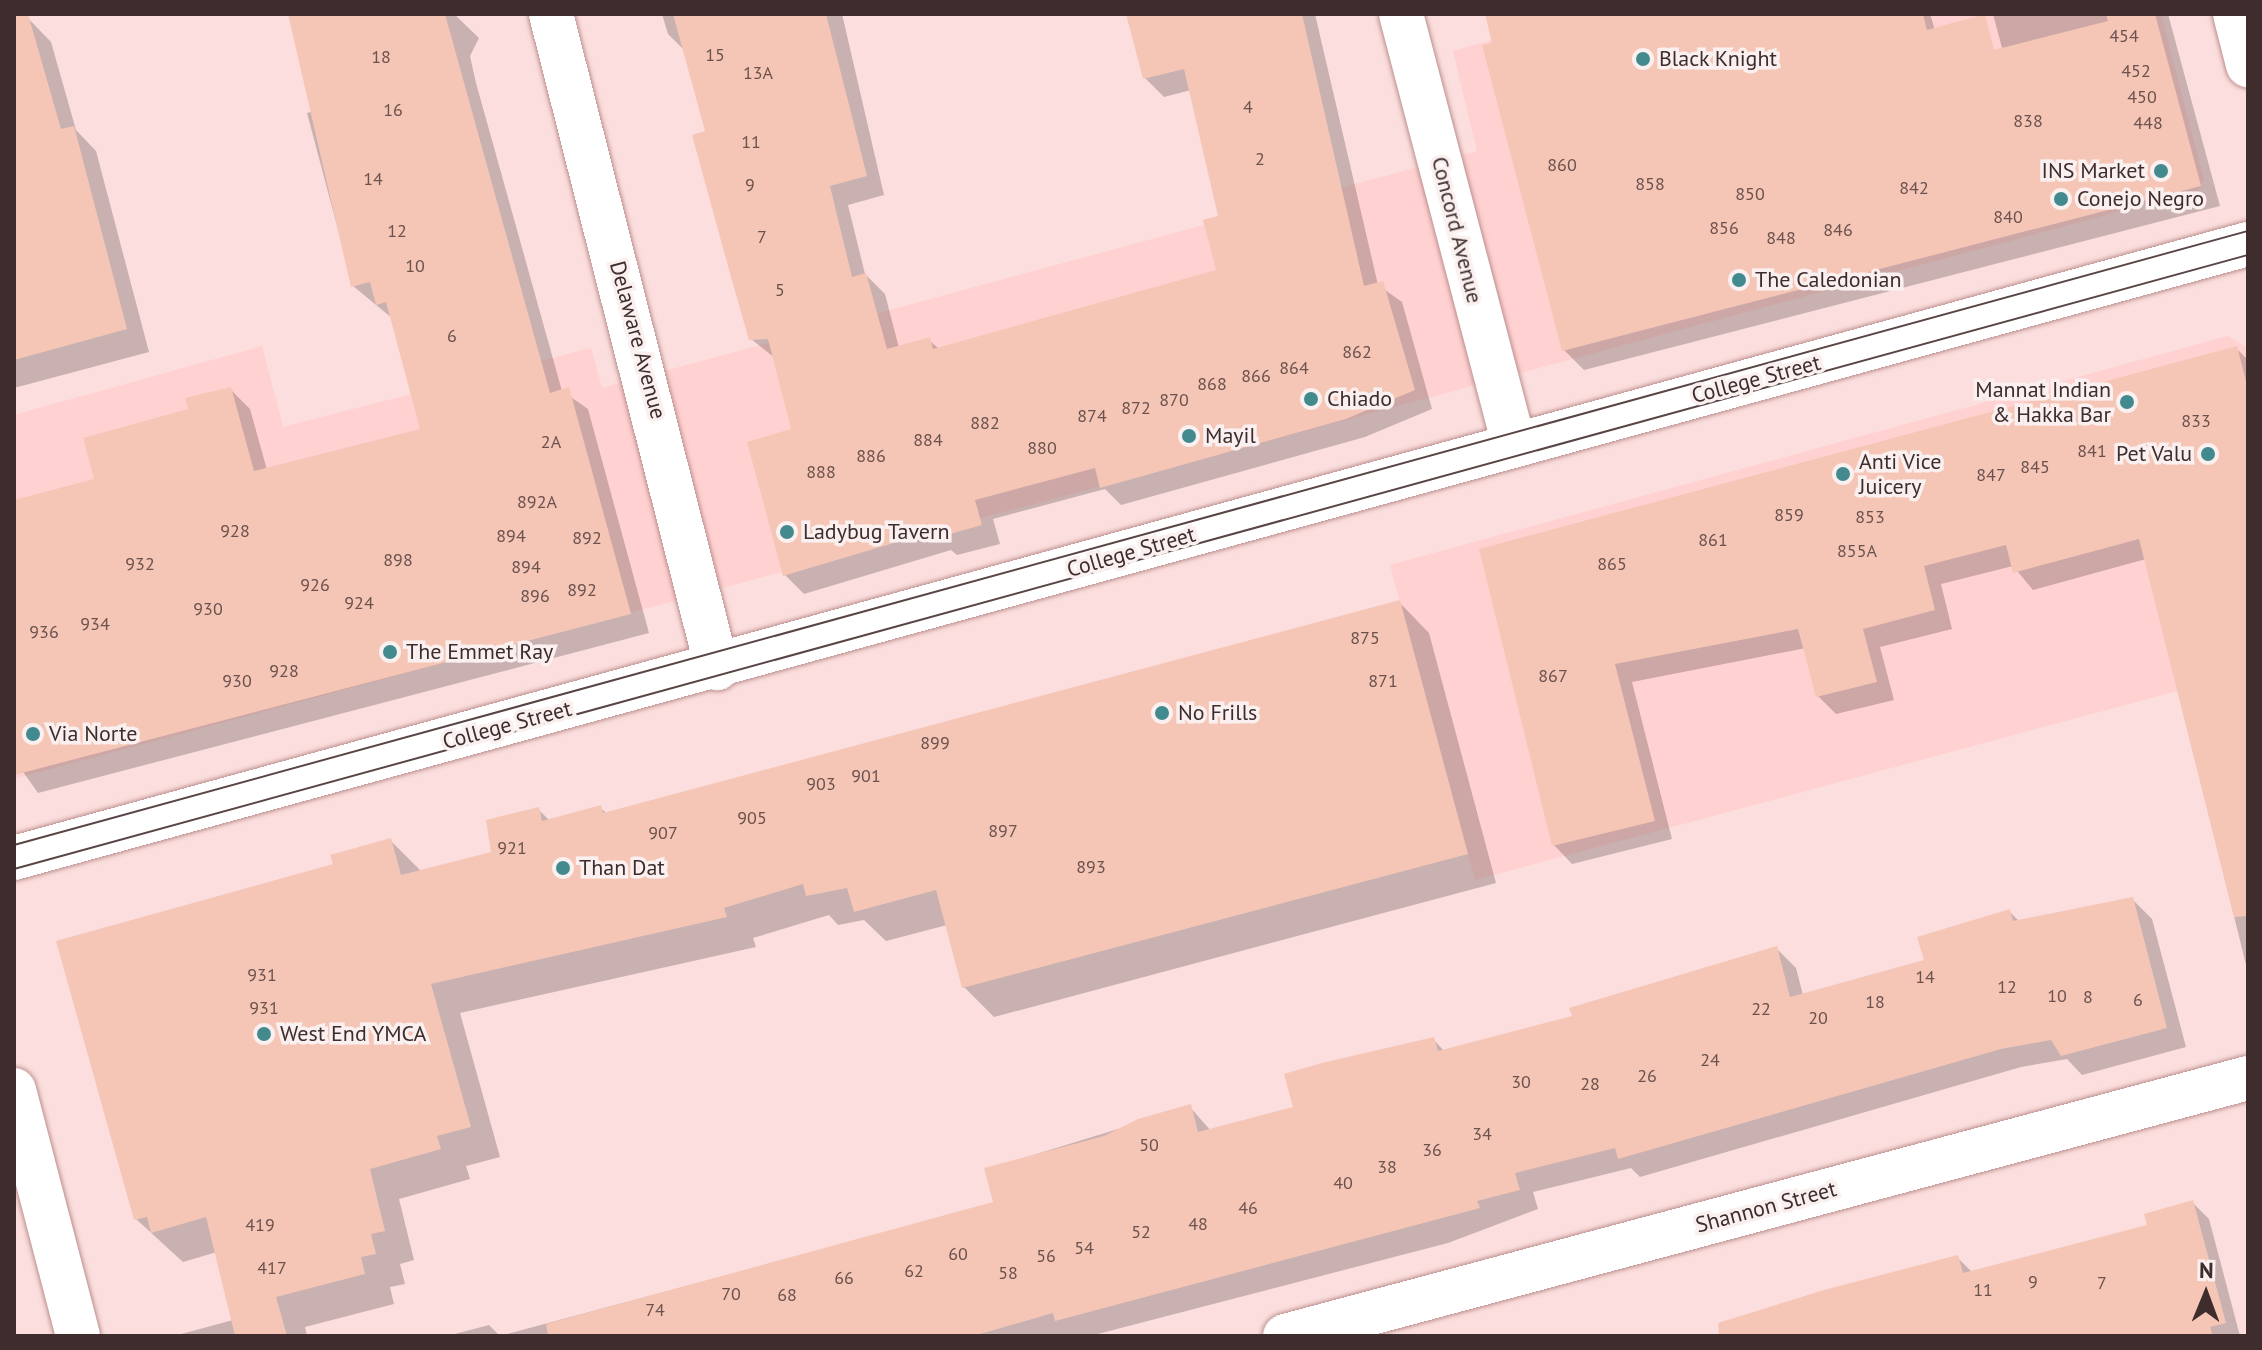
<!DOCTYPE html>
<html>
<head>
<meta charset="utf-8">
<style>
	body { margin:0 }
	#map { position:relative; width:2262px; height:1350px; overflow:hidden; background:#fbdedd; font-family:"PT Sans",sans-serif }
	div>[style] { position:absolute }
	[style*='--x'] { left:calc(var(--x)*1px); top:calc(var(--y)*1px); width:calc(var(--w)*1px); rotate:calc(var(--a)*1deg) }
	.built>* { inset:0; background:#ffd1d0 }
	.shadow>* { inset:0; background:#0003 }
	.building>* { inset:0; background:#f5c6b6 }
	.roads { filter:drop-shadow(0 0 2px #bc8f8e) drop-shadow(0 0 2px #bc8f8e) }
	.street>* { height:44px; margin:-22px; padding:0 22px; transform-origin:22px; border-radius:22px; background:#fff }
	.secondary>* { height:44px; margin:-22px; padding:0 22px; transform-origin:22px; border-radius:22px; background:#fff }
	.tram>* { height:2px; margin:-1px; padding:0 1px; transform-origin:1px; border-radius:1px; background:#5a4545 }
	.dots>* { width:22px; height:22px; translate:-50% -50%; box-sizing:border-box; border:4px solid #faf0f0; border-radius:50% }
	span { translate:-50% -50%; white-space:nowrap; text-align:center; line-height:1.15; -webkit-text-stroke:7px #faf0f0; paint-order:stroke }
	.number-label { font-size:18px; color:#6c524e }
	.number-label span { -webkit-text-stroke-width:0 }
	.poi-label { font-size:22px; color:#3f2c2c }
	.left { translate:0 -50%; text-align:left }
	.right { translate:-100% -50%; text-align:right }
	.street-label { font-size:22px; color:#3f2c2c }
	.frame { position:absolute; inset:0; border:16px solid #3f2c2c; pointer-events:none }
	.north { position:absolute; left:2166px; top:1254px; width:80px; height:80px; -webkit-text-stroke:6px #faf0f0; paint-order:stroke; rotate:1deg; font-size:22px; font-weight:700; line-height:32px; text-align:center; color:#3f2c2c }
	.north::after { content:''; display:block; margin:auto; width:28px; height:36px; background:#3f2c2c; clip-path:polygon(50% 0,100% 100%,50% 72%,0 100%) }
</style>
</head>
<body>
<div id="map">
	<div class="built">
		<i style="clip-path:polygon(1587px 14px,2161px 14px,2204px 180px,2199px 190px,14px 779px,14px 415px,262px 346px,283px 427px,591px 348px,602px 388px,1477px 151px,1453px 51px)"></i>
		<i style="clip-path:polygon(2228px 336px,2248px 348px,2248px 672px,1475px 880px,1390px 565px)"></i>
	</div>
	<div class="shadow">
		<i style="clip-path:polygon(14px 14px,24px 14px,51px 42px,76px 130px,96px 151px,149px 352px,14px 388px)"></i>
		<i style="clip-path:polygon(291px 14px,454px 14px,479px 38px,470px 56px,476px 83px,562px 391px,588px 409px,649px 633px,38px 793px,14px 759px,14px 502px,97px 480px,230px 389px,250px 409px,267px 470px,422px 431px,392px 318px,353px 286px,307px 113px,317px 110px)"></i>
		<i style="clip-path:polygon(662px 14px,842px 14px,884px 195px,848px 205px,865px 274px,885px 294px,899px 348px,929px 340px,939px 349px,1219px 271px,1220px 218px,1191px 90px,1164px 97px,1145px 78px,1145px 14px,1315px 14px,1378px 285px,1402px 302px,1432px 409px,1365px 437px,1121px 505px,1105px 489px,993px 519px,1000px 544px,957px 555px,951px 550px,804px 594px,785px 575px,794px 431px,775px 358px,751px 339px,710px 132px,686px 52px,668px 34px)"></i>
		<i style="clip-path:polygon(1488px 14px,1930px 14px,1950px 79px,2006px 63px,1993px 14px,2168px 14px,2220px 206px,1584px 370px,1564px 350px)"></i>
		<i style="clip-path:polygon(2236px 348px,2248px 360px,2248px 973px,2146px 559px,2033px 590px,2013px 566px,1941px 584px,1952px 629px,1880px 647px,1894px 700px,1836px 714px,1818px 696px,1806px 648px,1632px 682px,1672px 839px,1572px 864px,1554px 845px,1481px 550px)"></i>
		<i style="clip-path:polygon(1399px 602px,1429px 633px,1496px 883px,994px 1017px,964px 987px,947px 925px,886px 941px,864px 920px,838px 925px,829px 915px,753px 938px,756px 947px,460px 1013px,500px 1157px,466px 1166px,470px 1179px,399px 1199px,414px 1260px,400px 1264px,405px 1284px,390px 1287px,394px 1304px,305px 1327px,307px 1336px,174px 1336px,233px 1320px,217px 1252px,183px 1262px,136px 1219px,335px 865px,390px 840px,422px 872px,493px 854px,538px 809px,550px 821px,600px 807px,607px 814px)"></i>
		<i style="clip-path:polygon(2132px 899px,2152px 919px,2186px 1047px,2082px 1075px,2067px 1059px,2021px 1067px,1640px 1177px,1631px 1168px,1533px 1192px,1538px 1209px,1448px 1243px,1090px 1336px,447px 1336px,489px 1325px,500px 1336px,996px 1203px,987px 1169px,1190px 1107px,1211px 1131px,1295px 1108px,1434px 1040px,1445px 1052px,1574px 1018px,1777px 949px,1796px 968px,1803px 995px,1926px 961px,2009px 911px,2020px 922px)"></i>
		<i style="clip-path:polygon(2192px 1202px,2209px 1219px,2240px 1336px,1748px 1336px,1958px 1258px,1973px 1273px,2150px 1226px)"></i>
	</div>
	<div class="building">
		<i style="clip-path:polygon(14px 14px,28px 14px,61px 129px,74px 126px,127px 329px,14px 360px)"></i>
		<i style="clip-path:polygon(288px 14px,445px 14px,550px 393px,569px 387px,631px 614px,14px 775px,14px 500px,94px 479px,83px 438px,188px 409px,185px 398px,231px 387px,254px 471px,420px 429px,386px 302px,376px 305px,370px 282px,351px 287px)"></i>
		<i style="clip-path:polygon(673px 14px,826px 14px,867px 176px,830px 186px,852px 277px,866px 273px,887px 349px,930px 337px,933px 349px,1216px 270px,1203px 220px,1218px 216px,1184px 69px,1143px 79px,1126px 14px,1302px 14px,1364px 286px,1383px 281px,1415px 390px,1346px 419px,1100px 488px,1095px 468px,975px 500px,982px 525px,936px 538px,934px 531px,783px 576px,747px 442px,791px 429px,768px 339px,749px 340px,731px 277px,692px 135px,705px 131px)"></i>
		<i style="clip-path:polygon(1485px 14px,1923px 14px,1927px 30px,1985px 14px,1994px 50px,2108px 21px,2106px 14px,2155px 14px,2201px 186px,1562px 351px,1482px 45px,1492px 43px)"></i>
		<i style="clip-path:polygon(2237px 346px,2248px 389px,2248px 916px,2234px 917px,2139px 539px,2013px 573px,2006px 545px,1924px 566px,1935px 610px,1863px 629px,1877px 682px,1816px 697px,1798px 629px,1615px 664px,1655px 821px,1552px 846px,1479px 549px)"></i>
		<i style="clip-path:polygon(1400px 600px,1468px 854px,962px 988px,936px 890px,854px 912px,847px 888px,806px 896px,803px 884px,724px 908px,727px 917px,431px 984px,471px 1127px,437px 1136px,441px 1149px,370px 1169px,385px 1231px,371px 1234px,376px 1254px,361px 1257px,365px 1274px,276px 1297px,287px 1336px,235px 1336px,206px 1217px,151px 1233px,147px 1217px,134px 1220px,56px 941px,333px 864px,330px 855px,391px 838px,401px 875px,491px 852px,486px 820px,539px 807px,542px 821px,601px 805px,603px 813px)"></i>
		<i style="clip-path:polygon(2133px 897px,2167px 1028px,2061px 1056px,2051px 1040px,2001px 1049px,1618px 1159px,1615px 1148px,1515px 1173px,1520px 1190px,1477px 1201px,1480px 1208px,1055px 1321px,1053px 1313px,973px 1336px,548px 1336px,546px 1324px,993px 1202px,984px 1168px,1104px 1136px,1138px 1119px,1191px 1104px,1198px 1132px,1293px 1107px,1284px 1074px,1322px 1063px,1434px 1037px,1438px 1051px,1572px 1016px,1569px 1008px,1777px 946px,1790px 997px,1924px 960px,1917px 937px,2010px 909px,2013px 921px)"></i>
		<i style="clip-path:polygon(2193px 1200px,2226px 1323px,2210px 1327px,2213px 1336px,1719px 1336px,1718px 1323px,1824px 1290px,1958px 1255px,1963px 1273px,2147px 1225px,2144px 1214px)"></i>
	</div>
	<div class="roads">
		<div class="street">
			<i style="--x:551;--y:14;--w:675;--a:75.76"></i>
			<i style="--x:1401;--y:14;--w:446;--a:75.3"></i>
			<i style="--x:14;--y:1090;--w:254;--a:75.4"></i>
			<i style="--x:1285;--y:1336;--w:997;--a:-15"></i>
		</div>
		<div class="secondary">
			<i style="--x:2235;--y:14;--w:53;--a:75.7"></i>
			<i style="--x:14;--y:858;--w:2317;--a:-15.37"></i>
		</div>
	</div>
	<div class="tram">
		<i style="--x:14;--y:845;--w:2317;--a:-15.37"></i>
		<i style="--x:14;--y:869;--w:2317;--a:-15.37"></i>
	</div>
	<div class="dots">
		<i style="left:1643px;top:59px;background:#428a8e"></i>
		<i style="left:2161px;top:171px;background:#428a8e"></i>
		<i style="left:2061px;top:199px;background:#428a8e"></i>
		<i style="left:1739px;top:280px;background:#428a8e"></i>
		<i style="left:1311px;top:399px;background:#428a8e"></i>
		<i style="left:2127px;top:402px;background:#428a8e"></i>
		<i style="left:1189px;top:436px;background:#428a8e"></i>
		<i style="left:2208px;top:454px;background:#428a8e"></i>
		<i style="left:1843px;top:474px;background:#428a8e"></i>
		<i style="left:787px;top:532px;background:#428a8e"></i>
		<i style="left:390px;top:652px;background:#428a8e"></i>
		<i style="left:1162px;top:713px;background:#428a8e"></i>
		<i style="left:33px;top:734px;background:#428a8e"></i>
		<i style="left:563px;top:868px;background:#428a8e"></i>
		<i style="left:264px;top:1034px;background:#428a8e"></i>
	</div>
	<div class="number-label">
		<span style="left:2124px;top:36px">454</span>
		<span style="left:715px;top:55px">15</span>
		<span style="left:381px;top:57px">18</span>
		<span style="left:2136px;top:71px">452</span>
		<span style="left:758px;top:73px">13A</span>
		<span style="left:2142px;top:97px">450</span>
		<span style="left:1248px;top:107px">4</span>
		<span style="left:393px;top:110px">16</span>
		<span style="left:2028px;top:121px">838</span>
		<span style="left:2148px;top:123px">448</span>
		<span style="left:751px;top:142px">11</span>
		<span style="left:1260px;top:159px">2</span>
		<span style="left:1562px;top:165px">860</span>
		<span style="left:373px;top:179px">14</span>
		<span style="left:1650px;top:184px">858</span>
		<span style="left:750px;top:185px">9</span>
		<span style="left:1914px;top:188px">842</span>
		<span style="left:1750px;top:194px">850</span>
		<span style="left:2008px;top:217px">840</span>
		<span style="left:1724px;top:228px">856</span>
		<span style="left:1838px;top:230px">846</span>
		<span style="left:397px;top:231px">12</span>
		<span style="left:762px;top:237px">7</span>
		<span style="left:1781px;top:238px">848</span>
		<span style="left:415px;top:266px">10</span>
		<span style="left:780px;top:290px">5</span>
		<span style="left:452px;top:336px">6</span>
		<span style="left:1357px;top:352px">862</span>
		<span style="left:1294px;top:368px">864</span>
		<span style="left:1256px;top:376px">866</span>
		<span style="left:1212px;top:384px">868</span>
		<span style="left:1174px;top:400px">870</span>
		<span style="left:1136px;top:408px">872</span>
		<span style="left:1092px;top:416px">874</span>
		<span style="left:2196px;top:421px">833</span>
		<span style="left:985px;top:423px">882</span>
		<span style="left:928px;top:440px">884</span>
		<span style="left:551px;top:442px">2A</span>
		<span style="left:1042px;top:448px">880</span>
		<span style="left:2092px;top:451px">841</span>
		<span style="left:871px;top:456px">886</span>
		<span style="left:2035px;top:467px">845</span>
		<span style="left:821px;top:472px">888</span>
		<span style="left:1991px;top:475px">847</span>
		<span style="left:537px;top:502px">892A</span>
		<span style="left:1789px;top:515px">859</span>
		<span style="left:1870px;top:517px">853</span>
		<span style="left:235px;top:531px">928</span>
		<span style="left:511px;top:536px">894</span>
		<span style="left:587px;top:538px">892</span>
		<span style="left:1713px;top:540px">861</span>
		<span style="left:1857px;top:551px">855A</span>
		<span style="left:398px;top:560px">898</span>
		<span style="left:140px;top:564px">932</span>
		<span style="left:1612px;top:564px">865</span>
		<span style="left:526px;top:567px">894</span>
		<span style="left:315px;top:585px">926</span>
		<span style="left:582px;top:590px">892</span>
		<span style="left:535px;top:596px">896</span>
		<span style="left:359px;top:603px">924</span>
		<span style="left:208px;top:609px">930</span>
		<span style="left:95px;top:624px">934</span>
		<span style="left:44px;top:632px">936</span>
		<span style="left:1365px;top:638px">875</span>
		<span style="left:284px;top:671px">928</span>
		<span style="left:1553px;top:676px">867</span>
		<span style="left:237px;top:681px">930</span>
		<span style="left:1383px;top:681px">871</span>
		<span style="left:935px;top:743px">899</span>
		<span style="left:866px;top:776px">901</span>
		<span style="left:821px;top:784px">903</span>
		<span style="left:752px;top:818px">905</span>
		<span style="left:1003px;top:831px">897</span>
		<span style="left:663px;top:833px">907</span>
		<span style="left:512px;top:848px">921</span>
		<span style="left:1091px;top:867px">893</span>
		<span style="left:262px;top:975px">931</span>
		<span style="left:1925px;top:977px">14</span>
		<span style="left:2007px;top:987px">12</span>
		<span style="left:2057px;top:996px">10</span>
		<span style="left:2088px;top:997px">8</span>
		<span style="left:2138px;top:1000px">6</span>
		<span style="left:1875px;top:1002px">18</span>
		<span style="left:264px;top:1008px">931</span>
		<span style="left:1761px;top:1009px">22</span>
		<span style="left:1818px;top:1018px">20</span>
		<span style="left:1710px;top:1060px">24</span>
		<span style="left:1647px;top:1076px">26</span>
		<span style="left:1521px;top:1082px">30</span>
		<span style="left:1590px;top:1084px">28</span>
		<span style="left:1482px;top:1134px">34</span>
		<span style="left:1149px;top:1145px">50</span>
		<span style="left:1432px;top:1150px">36</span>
		<span style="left:1387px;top:1167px">38</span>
		<span style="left:1343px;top:1183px">40</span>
		<span style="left:1248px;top:1208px">46</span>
		<span style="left:1198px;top:1224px">48</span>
		<span style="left:260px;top:1225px">419</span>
		<span style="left:1141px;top:1232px">52</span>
		<span style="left:1084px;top:1248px">54</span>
		<span style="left:958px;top:1254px">60</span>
		<span style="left:1046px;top:1256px">56</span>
		<span style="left:272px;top:1268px">417</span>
		<span style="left:914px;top:1271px">62</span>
		<span style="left:1008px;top:1273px">58</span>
		<span style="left:844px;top:1278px">66</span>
		<span style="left:2033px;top:1282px">9</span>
		<span style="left:2102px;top:1283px">7</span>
		<span style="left:1983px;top:1290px">11</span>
		<span style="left:731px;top:1294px">70</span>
		<span style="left:787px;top:1295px">68</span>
		<span style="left:655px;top:1310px">74</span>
	</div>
	<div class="poi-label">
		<span class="left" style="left:1659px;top:59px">Black Knight</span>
		<span class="right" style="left:2145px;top:171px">INS Market</span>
		<span class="left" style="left:2077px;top:199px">Conejo Negro</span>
		<span class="left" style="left:1755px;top:280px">The Caledonian</span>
		<span class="right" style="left:2111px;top:402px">Mannat Indian<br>&amp; Hakka Bar</span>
		<span class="left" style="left:1327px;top:399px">Chiado</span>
		<span class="left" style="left:1205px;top:436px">Mayil</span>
		<span class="right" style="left:2192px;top:454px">Pet Valu</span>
		<span class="left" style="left:1859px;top:474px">Anti Vice<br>Juicery</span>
		<span class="left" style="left:803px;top:532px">Ladybug Tavern</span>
		<span class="left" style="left:406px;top:652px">The Emmet Ray</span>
		<span class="left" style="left:1178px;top:713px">No Frills</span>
		<span class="left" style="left:49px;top:734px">Via Norte</span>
		<span class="left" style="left:579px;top:868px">Than Dat</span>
		<span class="left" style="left:280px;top:1034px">West End YMCA</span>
	</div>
	<div class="street-label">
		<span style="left:1457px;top:230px;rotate:76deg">Concord Avenue</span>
		<span style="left:638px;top:340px;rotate:75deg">Delaware Avenue</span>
		<span style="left:1756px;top:379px;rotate:-15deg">College Street</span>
		<span style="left:1131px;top:552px;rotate:-16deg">College Street</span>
		<span style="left:507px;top:725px;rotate:-15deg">College Street</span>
		<span style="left:1766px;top:1207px;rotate:-15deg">Shannon Street</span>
	</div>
	<div class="frame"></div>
	<div class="north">N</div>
</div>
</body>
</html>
